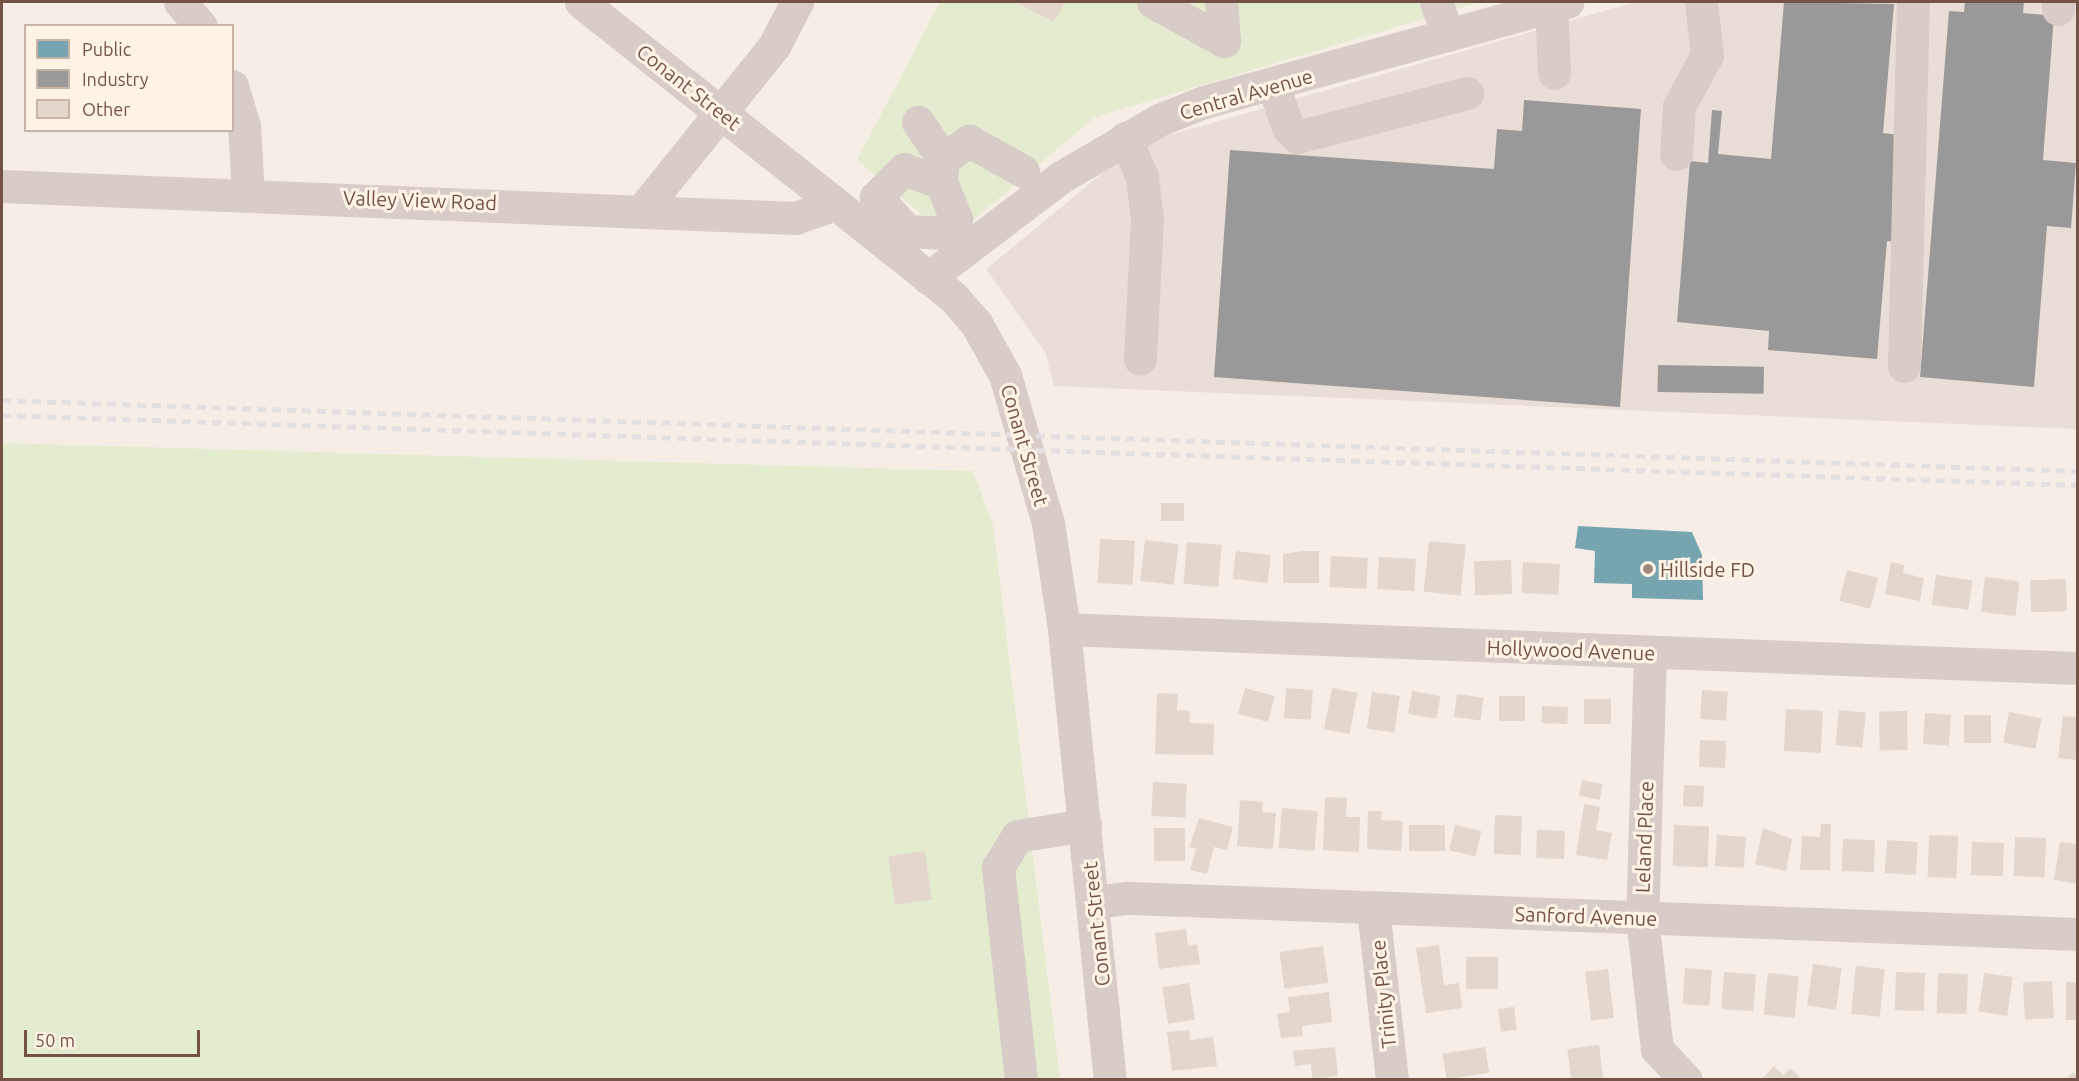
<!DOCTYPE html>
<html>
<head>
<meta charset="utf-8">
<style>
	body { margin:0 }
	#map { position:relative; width:2079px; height:1081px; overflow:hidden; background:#f6eee6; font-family:Ubuntu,sans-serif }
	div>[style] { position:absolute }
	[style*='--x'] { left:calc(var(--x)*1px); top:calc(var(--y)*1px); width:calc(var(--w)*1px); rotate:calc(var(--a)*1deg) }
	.industrial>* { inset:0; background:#e9ded7 }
	.green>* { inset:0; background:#e3eccf }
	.public>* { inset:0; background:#76a5af }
	.industry>* { inset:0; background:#999; transform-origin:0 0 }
	.building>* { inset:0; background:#e3d6cd; transform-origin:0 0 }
	.minor>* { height:33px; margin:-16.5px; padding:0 16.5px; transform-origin:16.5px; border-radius:16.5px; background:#d8ccc8 }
	.rail>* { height:4.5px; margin-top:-2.25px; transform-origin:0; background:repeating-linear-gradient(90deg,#e3e0e3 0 9px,transparent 0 15px) }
	.dots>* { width:16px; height:16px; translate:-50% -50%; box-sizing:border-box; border:3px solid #fff3e6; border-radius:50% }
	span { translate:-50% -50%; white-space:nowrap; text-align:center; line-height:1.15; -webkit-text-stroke:6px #fff3e6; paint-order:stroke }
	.street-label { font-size:20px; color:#755246 }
	.poi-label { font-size:20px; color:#755246 }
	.left { translate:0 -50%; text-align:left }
	.frame { position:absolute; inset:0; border:3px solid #755246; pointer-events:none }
	.legend { position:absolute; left:24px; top:24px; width:210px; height:108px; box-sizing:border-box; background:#fff3e6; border:2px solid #c8b3a6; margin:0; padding:8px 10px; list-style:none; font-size:18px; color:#755246 }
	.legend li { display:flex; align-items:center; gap:12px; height:30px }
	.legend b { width:30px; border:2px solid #c8b3a6 }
	.scale { position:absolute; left:24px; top:1030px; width:176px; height:27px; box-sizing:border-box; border:3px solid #755246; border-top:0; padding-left:8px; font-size:18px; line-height:21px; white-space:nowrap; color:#755246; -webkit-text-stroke:4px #fff3e6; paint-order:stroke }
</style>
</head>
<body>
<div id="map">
	<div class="industrial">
		<i style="clip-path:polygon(1635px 2px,2077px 2px,2077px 429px,1054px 386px,1045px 352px,986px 269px,1138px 144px)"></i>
	</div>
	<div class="green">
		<i style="clip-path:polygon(940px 2px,1480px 2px,1095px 117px,951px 239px,857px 160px)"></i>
		<i style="clip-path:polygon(2px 443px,973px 471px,993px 525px,1060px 1079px,2px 1080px)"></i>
	</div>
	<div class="public">
		<i style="clip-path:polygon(1578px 526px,1692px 532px,1702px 555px,1703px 600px,1632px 598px,1632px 584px,1594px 583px,1595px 551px,1575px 548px)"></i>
	</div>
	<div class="industry">
		<i style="clip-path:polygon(1784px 2px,1894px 4px,1883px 133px,1909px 136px,1900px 242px,1887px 241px,1877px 359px,1768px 350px,1769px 331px,1677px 322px,1690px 161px,1708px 163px,1712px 110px,1722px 111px,1718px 154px,1771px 159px)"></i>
		<i style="clip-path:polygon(1965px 2px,2024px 2px,2023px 13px,2054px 16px,2043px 160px,2076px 163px,2071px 228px,2047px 226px,2034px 387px,1920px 377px,1949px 11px,1964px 12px)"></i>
		<i style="clip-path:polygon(1524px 100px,1641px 109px,1620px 407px,1214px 377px,1230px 150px,1494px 169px,1497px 129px,1522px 131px)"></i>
		<i style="left:1658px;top:365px;width:106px;height:27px;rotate:1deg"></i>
	</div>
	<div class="building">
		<i style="clip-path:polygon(1015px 2px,1065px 2px,1054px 22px)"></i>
		<i style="left:1161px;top:503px;width:23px;height:18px"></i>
		<i style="left:1100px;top:539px;width:35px;height:44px;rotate:3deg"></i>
		<i style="left:1145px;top:540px;width:34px;height:41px;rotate:7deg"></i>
		<i style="left:1429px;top:541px;width:37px;height:51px;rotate:6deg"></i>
		<i style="left:1187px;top:542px;width:35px;height:42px;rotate:5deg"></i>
		<i style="left:1236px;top:551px;width:35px;height:28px;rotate:7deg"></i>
		<i style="clip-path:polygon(1302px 551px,1319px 551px,1319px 583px,1283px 583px,1283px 554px)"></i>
		<i style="left:1331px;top:556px;width:37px;height:31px;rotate:3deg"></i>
		<i style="left:1379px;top:557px;width:37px;height:32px;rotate:3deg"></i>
		<i style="left:1511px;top:560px;width:34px;height:37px;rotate:88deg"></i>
		<i style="left:1523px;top:562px;width:37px;height:31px;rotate:3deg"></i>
		<i style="clip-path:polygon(1891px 562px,1904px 565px,1903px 573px,1924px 578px,1920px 601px,1885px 594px)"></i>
		<i style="left:1847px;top:570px;width:32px;height:32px;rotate:14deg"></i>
		<i style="left:1936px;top:575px;width:37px;height:30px;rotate:8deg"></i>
		<i style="left:1985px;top:577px;width:35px;height:35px;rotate:7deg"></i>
		<i style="left:2066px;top:579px;width:32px;height:36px;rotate:88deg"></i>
		<i style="left:1245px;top:688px;width:31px;height:27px;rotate:15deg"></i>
		<i style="left:1286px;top:688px;width:27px;height:30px;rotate:4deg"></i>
		<i style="left:1332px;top:688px;width:26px;height:42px;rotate:11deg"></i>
		<i style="left:1702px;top:690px;width:26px;height:29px;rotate:4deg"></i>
		<i style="left:1412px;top:691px;width:29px;height:23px;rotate:10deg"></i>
		<i style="left:1372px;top:692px;width:28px;height:37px;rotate:8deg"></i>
		<i style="clip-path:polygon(1157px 693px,1178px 694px,1177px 710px,1190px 711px,1189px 723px,1214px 724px,1213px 755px,1155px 754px)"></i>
		<i style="left:1457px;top:694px;width:27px;height:23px;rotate:8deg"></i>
		<i style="left:1499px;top:696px;width:26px;height:25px"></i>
		<i style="left:1584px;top:699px;width:27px;height:25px"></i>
		<i style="left:1542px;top:706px;width:26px;height:17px;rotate:2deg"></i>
		<i style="left:1786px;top:709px;width:37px;height:42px;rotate:3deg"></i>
		<i style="left:1839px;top:710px;width:27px;height:35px;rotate:6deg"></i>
		<i style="left:1907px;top:711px;width:39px;height:28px;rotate:89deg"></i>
		<i style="left:2009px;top:712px;width:33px;height:31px;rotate:11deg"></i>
		<i style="left:1925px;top:713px;width:26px;height:31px;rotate:4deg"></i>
		<i style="left:1964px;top:715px;width:27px;height:28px"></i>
		<i style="clip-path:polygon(2063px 716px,2078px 717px,2078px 760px,2058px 758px)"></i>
		<i style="left:1700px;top:740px;width:26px;height:27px;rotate:2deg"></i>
		<i style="left:1582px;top:780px;width:21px;height:16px;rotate:11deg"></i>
		<i style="left:1153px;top:782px;width:34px;height:34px;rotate:3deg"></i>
		<i style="left:1684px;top:785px;width:20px;height:21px;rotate:3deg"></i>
		<i style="clip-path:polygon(1325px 797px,1347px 798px,1346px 817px,1360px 817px,1359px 852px,1323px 850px)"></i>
		<i style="clip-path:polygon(1240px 800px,1263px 802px,1262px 812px,1276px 813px,1273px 849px,1237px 846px)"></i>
		<i style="clip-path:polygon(1584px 804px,1600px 807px,1596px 830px,1612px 833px,1607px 860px,1576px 855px)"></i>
		<i style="left:1282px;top:808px;width:36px;height:40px;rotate:5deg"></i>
		<i style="clip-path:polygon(1368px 811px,1382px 811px,1381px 820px,1403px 821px,1401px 851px,1367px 849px)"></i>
		<i style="left:1495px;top:815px;width:27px;height:39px;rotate:2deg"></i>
		<i style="clip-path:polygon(1199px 818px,1233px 827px,1227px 850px,1214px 847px,1207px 874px,1190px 870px,1196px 849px,1189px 847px)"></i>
		<i style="clip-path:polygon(1821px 824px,1831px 824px,1830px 870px,1800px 870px,1802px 836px,1820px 837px)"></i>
		<i style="left:1445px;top:825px;width:26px;height:36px;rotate:90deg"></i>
		<i style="left:1455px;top:825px;width:27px;height:26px;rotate:13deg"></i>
		<i style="left:1674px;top:825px;width:35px;height:41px;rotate:2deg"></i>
		<i style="left:1154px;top:828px;width:31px;height:33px"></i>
		<i style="clip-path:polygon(1763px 828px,1792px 839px,1786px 871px,1755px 864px)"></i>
		<i style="left:1537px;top:830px;width:28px;height:28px;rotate:2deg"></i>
		<i style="left:1717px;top:835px;width:29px;height:31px;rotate:4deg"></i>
		<i style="left:1929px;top:835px;width:29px;height:42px;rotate:2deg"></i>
		<i style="left:2015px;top:837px;width:31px;height:39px;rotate:2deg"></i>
		<i style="left:1843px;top:839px;width:32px;height:32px;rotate:2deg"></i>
		<i style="left:1887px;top:840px;width:31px;height:33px;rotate:4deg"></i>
		<i style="left:1972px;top:842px;width:32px;height:33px;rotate:2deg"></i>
		<i style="clip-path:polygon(2060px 842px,2078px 844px,2078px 884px,2054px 880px)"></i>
		<i style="left:925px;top:851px;width:49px;height:37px;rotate:82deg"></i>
		<i style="clip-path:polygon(1186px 929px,1188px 946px,1197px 944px,1200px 964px,1159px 969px,1155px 933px)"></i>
		<i style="clip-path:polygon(1439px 945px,1444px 985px,1459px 983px,1462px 1008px,1426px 1013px,1416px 948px)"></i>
		<i style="left:1323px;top:946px;width:37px;height:44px;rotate:82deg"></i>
		<i style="left:1498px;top:957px;width:32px;height:32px;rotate:90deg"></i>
		<i style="left:1813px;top:964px;width:29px;height:42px;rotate:8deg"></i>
		<i style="left:1856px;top:966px;width:29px;height:48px;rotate:6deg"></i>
		<i style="left:1685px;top:968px;width:27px;height:36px;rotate:4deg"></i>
		<i style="left:1608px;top:969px;width:49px;height:23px;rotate:83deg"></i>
		<i style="left:1724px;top:972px;width:32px;height:37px;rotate:4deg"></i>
		<i style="left:1896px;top:972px;width:29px;height:38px;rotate:2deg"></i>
		<i style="left:1768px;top:973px;width:31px;height:42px;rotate:6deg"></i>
		<i style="left:1938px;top:973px;width:30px;height:40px;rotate:2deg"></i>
		<i style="left:1984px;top:973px;width:29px;height:39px;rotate:8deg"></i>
		<i style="left:2052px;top:981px;width:37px;height:29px;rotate:87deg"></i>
		<i style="left:2066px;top:982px;width:12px;height:38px"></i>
		<i style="left:1189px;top:983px;width:37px;height:27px;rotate:81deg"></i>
		<i style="clip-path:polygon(1329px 992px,1332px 1022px,1302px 1026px,1303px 1036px,1281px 1038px,1277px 1014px,1290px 1012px,1288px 997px)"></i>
		<i style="left:1514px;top:1007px;width:23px;height:16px;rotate:83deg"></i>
		<i style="clip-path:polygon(1189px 1030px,1190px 1040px,1213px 1037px,1217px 1066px,1172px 1071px,1167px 1032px)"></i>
		<i style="left:1599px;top:1045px;width:33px;height:32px;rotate:83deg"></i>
		<i style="clip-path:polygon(1335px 1047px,1338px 1076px,1312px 1079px,1311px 1064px,1295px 1066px,1293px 1051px)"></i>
		<i style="left:1485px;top:1047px;width:26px;height:43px;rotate:81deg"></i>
		<i style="clip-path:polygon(1774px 1066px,1783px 1075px,1790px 1068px,1803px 1080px,1761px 1080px)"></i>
		<i style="clip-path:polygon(2074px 1072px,2078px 1080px,2064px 1080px)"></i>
	</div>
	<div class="minor">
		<i style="--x:180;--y:2;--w:32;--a:49"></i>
		<i style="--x:581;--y:2;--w:476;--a:38.4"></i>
		<i style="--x:954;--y:298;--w:33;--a:49"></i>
		<i style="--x:976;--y:323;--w:60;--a:60.9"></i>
		<i style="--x:1005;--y:375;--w:154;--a:73.8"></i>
		<i style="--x:1048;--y:523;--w:107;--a:81.4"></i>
		<i style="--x:1064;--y:629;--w:453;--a:84.2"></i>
		<i style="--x:1153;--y:2;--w:81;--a:28.8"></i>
		<i style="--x:1224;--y:41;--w:39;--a:-94"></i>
		<i style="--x:1436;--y:2;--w:35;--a:70"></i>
		<i style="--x:2058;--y:2;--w:7;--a:90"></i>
		<i style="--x:1551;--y:6;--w:67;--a:87.4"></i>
		<i style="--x:1273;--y:84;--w:46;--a:71.2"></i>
		<i style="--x:1288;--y:128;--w:13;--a:45"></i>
		<i style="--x:1297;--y:137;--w:176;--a:-14.5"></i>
		<i style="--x:232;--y:86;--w:42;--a:73.3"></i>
		<i style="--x:244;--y:126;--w:68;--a:86.6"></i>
		<i style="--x:918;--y:122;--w:45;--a:56"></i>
		<i style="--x:943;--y:159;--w:23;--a:113"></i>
		<i style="--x:934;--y:180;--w:32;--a:-160"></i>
		<i style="--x:904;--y:169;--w:40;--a:135"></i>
		<i style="--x:876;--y:197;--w:46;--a:47.6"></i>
		<i style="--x:907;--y:231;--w:34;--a:3"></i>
		<i style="--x:941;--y:233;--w:21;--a:-43"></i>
		<i style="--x:956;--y:219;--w:40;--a:-112"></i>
		<i style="--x:941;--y:182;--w:23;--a:-85"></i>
		<i style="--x:943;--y:159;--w:32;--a:-35"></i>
		<i style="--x:969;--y:141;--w:62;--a:29.1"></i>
		<i style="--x:1125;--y:138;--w:43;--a:66.4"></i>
		<i style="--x:1142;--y:177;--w:42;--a:83.2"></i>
		<i style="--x:1147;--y:219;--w:140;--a:92.9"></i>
		<i style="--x:1676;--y:154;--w:48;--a:-86.4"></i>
		<i style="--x:1679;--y:106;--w:58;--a:-61.2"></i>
		<i style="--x:1707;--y:55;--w:53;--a:-96.5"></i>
		<i style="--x:2;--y:186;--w:794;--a:2.31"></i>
		<i style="--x:795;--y:218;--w:43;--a:-18.9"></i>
		<i style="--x:643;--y:209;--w:209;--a:-51.2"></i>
		<i style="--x:774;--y:46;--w:50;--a:-62.4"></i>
		<i style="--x:928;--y:278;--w:167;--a:-37.2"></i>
		<i style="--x:1061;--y:177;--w:113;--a:-30.2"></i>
		<i style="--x:1159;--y:120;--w:48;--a:-21.8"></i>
		<i style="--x:1204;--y:102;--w:377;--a:-15.4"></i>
		<i style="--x:1904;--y:366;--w:364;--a:-88.6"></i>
		<i style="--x:1064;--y:629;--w:1015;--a:2.2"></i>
		<i style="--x:1650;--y:654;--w:264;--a:91.7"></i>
		<i style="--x:1642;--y:918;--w:132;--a:83.5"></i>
		<i style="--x:1657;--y:1049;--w:42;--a:46.9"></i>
		<i style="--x:1095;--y:902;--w:35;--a:-7"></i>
		<i style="--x:1130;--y:898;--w:949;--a:2.17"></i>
		<i style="--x:1373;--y:908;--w:173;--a:83.7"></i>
		<i style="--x:1021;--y:1080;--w:214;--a:-96.2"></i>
		<i style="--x:998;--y:867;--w:36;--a:-58"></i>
		<i style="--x:1017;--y:836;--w:69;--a:-9.2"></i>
	</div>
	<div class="rail">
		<i style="--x:2;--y:400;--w:2077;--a:1.96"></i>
		<i style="--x:2;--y:415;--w:2077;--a:1.93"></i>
	</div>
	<div class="dots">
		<i style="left:1648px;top:569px;background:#a2897e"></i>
	</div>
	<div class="street-label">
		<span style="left:689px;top:87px;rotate:38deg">Conant Street</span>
		<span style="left:1246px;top:94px;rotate:-16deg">Central Avenue</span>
		<span style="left:420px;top:200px;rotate:2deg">Valley View Road</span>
		<span style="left:1025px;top:445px;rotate:74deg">Conant Street</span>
		<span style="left:1571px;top:650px;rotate:2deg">Hollywood Avenue</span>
		<span style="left:1644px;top:837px;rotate:-88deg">Leland Place</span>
		<span style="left:1586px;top:916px;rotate:2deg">Sanford Avenue</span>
		<span style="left:1096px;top:924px;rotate:-96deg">Conant Street</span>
		<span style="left:1383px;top:994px;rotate:-96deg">Trinity Place</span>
	</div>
	<div class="poi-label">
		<span class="left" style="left:1660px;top:569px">Hillside FD</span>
	</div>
	<div class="frame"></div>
	<ul class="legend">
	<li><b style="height:16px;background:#76a5af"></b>Public</li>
	<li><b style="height:16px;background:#999"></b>Industry</li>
	<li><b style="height:16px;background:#e3d6cd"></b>Other</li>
	</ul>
	<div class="scale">50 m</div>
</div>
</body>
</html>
